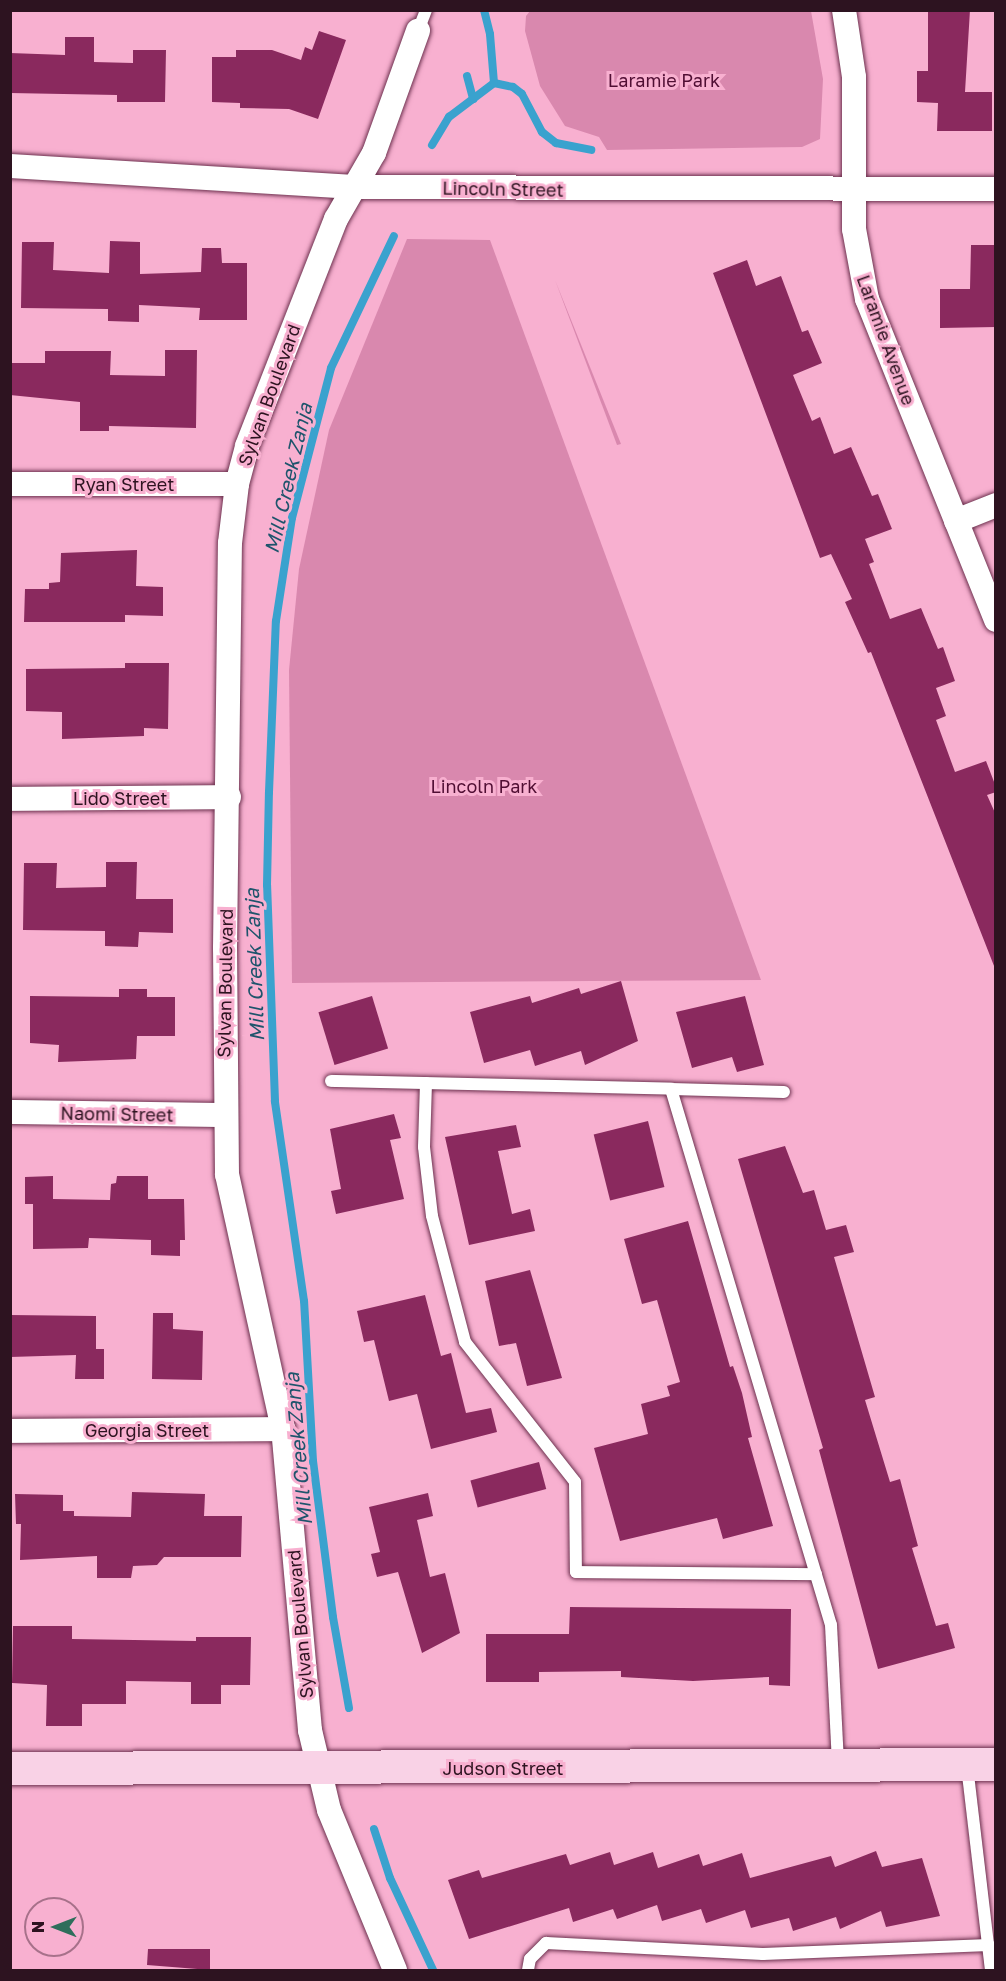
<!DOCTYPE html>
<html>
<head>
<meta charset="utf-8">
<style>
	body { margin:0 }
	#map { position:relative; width:1006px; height:1981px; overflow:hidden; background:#f8b0d0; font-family:"Golos Text",sans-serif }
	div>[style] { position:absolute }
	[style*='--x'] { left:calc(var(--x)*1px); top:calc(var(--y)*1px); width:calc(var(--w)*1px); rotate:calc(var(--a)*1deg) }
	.green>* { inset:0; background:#d988ae }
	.stream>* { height:8px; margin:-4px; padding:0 4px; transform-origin:4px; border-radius:4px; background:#3aa2ce }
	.building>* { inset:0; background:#8a295e; transform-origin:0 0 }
	.roads { filter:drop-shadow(0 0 2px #6d314f) drop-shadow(0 0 2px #6d314f) }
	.service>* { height:12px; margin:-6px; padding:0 6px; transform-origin:6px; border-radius:6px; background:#fff }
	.minor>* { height:24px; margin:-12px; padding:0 12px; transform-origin:12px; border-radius:12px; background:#fff }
	.secondary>* { height:33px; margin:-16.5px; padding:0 16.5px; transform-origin:16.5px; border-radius:16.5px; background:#f9d2e6 }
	span { translate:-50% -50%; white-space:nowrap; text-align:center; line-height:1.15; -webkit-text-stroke:6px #f8b0d0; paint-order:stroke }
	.park-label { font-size:18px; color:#500e33 }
	.street-label { font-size:18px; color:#2d1320 }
	.water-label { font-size:20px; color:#1e546c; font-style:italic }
	.frame { position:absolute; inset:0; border:12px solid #2d1320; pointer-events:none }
	.north { position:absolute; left:24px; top:1897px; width:60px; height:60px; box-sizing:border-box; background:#f8b0d0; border:2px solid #a7718a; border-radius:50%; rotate:270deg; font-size:16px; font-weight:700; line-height:24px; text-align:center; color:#2d1320 }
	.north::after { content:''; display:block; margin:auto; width:21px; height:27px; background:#2f6e5b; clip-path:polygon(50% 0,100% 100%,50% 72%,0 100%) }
</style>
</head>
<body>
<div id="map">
	<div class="green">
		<i style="clip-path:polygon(530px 11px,811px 11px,823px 79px,820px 139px,802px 147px,607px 150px,599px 137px,565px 126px,540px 86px,525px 31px,526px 16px)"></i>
		<i style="clip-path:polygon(407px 239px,490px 240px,761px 980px,292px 983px,289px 670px,299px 569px,329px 430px)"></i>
		<i style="clip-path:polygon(555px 280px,621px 444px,617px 445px)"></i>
	</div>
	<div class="stream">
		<i style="--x:467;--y:76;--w:24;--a:75"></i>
		<i style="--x:494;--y:83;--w:19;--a:12"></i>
		<i style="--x:513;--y:87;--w:11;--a:38"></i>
		<i style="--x:522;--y:94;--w:43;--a:62.2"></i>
		<i style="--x:542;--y:132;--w:18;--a:38"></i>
		<i style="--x:556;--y:143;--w:36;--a:11"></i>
		<i style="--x:432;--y:145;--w:33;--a:-59"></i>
		<i style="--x:449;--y:117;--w:56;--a:-37.1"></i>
		<i style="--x:494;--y:83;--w:49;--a:-94.7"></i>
		<i style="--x:490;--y:34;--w:25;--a:-104"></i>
		<i style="--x:349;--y:1708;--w:92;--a:-100"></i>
		<i style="--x:333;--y:1617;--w:157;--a:-97.3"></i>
		<i style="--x:313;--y:1461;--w:160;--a:-93.2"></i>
		<i style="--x:304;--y:1301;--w:202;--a:-98.3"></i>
		<i style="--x:275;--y:1101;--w:216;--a:-92.1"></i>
		<i style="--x:267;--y:885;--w:93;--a:-88.8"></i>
		<i style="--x:269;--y:792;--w:171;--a:-87.7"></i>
		<i style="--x:276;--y:621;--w:104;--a:-81.2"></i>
		<i style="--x:292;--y:518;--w:155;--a:-75.4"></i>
		<i style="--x:331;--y:368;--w:146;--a:-64.5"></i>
		<i style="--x:374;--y:1829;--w:52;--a:71.9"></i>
		<i style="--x:390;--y:1878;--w:102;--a:64.9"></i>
	</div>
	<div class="building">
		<i style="clip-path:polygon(928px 10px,970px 10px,965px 92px,992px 92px,992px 131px,937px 131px,938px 103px,917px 102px,917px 71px,928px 71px)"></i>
		<i style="clip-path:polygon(319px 31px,346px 40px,318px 119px,289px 109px,240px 108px,240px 103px,212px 102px,212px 57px,236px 57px,236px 50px,272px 50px,301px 60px,305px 47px,312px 50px)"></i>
		<i style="clip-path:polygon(65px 37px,94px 37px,94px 62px,133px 63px,133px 50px,166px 50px,165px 102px,117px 102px,117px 95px,10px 93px,10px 53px,65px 55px)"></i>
		<i style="clip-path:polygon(110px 241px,140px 242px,140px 274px,201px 272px,202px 248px,221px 248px,222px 263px,247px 263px,247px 320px,199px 320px,200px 308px,139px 305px,139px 322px,108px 321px,108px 309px,21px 308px,22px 242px,54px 242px,53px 270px,109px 273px)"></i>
		<i style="clip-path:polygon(971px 245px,996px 245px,996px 327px,940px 328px,940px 289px,970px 289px)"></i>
		<i style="clip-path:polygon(747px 260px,756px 286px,781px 276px,802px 332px,808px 330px,822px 363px,793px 375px,812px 421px,820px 417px,834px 454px,851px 447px,872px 496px,878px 494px,892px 529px,865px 539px,874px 562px,869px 564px,890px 619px,921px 608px,938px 649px,943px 647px,955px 681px,936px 688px,946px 716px,936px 720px,955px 772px,986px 761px,996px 787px,996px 792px,987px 795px,996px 815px,996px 971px,871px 652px,868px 653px,845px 602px,852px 599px,831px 554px,820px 558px,713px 273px)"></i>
		<i style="clip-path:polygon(165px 350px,197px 350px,196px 428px,109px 426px,109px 431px,80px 431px,80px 402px,10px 395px,10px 363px,45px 363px,45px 351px,111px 351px,110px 375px,165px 376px)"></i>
		<i style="clip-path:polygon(137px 550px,136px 586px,163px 587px,163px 616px,125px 615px,125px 622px,24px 622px,25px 589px,49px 589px,49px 583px,60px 582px,61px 553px)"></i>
		<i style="clip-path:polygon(125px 663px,169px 663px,168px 729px,144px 728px,144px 736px,62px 739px,62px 712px,26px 711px,26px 669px,125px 668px)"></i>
		<i style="clip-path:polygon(106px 862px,137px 862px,136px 899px,173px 899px,173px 933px,139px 932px,138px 947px,105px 946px,105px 931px,23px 930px,24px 863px,57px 863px,56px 888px,106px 887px)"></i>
		<i style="clip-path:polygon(621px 981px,638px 1041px,585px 1065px,581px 1051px,535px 1066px,530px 1050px,484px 1063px,470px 1012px,530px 996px,532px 1003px,579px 988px,581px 994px)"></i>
		<i style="clip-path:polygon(119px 989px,147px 989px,147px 997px,175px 997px,175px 1036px,137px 1036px,136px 1059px,58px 1062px,59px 1045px,30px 1043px,30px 996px,119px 997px)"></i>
		<i style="left:372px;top:996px;width:55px;height:56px;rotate:73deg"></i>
		<i style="clip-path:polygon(745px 996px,764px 1065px,737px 1072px,732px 1057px,692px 1068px,676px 1012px)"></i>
		<i style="clip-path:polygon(394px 1114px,401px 1138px,390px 1140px,404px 1199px,336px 1214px,331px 1191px,341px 1189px,330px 1129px)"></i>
		<i style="left:648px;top:1121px;width:68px;height:56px;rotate:76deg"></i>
		<i style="clip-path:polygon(516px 1125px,521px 1147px,498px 1151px,512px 1214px,530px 1209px,535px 1231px,469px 1245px,445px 1137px)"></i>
		<i style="clip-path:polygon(785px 1146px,803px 1193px,814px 1190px,826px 1230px,846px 1225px,854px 1252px,834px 1257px,875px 1397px,865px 1400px,890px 1482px,900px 1479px,918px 1546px,912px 1548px,936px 1626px,948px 1623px,955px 1648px,878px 1669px,819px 1450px,823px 1448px,738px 1159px)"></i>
		<i style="clip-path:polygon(53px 1176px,53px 1199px,110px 1200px,111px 1184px,116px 1183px,117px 1176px,148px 1176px,148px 1199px,184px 1199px,185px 1240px,180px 1240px,180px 1256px,151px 1255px,151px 1240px,89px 1238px,88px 1248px,33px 1249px,33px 1204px,25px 1204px,25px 1177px)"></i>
		<i style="clip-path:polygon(688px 1221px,730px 1367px,733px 1366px,742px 1393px,752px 1437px,748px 1438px,773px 1526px,723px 1539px,717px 1518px,620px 1541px,594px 1448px,648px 1434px,641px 1404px,670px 1396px,667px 1386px,680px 1382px,657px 1300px,642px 1304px,624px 1239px)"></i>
		<i style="clip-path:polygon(530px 1270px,562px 1378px,527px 1386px,516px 1343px,499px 1346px,485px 1281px)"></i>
		<i style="clip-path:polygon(425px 1295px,441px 1356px,451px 1353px,466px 1413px,491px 1408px,497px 1432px,431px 1449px,417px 1394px,389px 1401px,374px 1340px,364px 1342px,357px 1311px)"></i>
		<i style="clip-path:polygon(153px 1313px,173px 1313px,173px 1329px,203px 1331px,202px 1380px,152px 1379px)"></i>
		<i style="clip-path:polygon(10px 1315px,96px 1316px,96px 1349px,104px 1349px,104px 1379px,75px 1379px,76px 1355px,10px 1357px)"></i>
		<i style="left:539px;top:1462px;width:28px;height:71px;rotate:75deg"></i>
		<i style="clip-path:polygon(132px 1492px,205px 1494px,204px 1516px,242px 1516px,241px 1557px,164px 1557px,157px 1565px,133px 1566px,131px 1578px,97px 1578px,97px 1556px,20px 1560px,21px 1524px,16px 1524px,15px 1494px,63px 1495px,63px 1511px,74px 1511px,74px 1516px,131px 1517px)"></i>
		<i style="clip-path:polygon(428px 1493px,433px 1516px,417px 1520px,430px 1577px,445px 1573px,460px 1633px,422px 1653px,398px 1572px,377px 1577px,371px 1554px,380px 1552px,369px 1507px)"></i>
		<i style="clip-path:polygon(570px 1607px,791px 1609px,790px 1686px,769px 1685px,769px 1677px,693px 1681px,621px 1677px,621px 1671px,539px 1672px,539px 1682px,486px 1682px,486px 1634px,569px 1634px)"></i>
		<i style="clip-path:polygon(13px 1626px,72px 1626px,72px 1639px,196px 1641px,196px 1637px,251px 1637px,250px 1685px,221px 1685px,221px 1704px,191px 1704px,191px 1682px,126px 1681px,126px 1704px,82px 1704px,82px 1726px,46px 1726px,47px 1685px,12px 1683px)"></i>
		<i style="clip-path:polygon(876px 1851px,882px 1867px,922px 1858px,940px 1916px,886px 1927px,881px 1911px,840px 1929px,836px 1917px,793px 1931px,789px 1918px,751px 1928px,745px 1910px,706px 1923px,701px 1909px,662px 1921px,657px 1905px,617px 1919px,613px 1909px,573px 1922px,569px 1908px,469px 1939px,448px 1880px,479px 1870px,482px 1878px,566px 1854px,570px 1865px,610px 1852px,614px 1865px,653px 1852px,658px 1868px,699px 1854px,703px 1866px,742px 1853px,750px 1878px,831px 1856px,835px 1867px)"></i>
		<i style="clip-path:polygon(148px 1949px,210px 1949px,210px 1970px,147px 1965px)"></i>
	</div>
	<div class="roads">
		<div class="service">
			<i style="--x:418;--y:31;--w:22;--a:-69"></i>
			<i style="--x:331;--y:1081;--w:340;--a:1.3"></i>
			<i style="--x:671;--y:1089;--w:559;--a:73.38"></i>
			<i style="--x:831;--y:1625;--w:139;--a:87.1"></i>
			<i style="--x:426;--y:1083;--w:64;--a:91.8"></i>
			<i style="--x:424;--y:1147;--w:69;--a:83.4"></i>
			<i style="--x:432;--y:1216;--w:130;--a:75.3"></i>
			<i style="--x:465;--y:1342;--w:178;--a:51.8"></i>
			<i style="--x:575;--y:1482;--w:90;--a:89.4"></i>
			<i style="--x:576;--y:1572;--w:240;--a:0.5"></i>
			<i style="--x:671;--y:1089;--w:113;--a:1.5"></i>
			<i style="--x:967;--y:1766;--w:205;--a:83.3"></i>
			<i style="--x:528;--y:1970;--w:11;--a:-80"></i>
			<i style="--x:530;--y:1959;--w:23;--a:-45"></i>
			<i style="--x:546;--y:1943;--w:217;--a:2.9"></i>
			<i style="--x:763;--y:1954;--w:226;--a:-2.3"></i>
		</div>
		<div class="minor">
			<i style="--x:844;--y:10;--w:68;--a:81.5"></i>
			<i style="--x:854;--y:77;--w:152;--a:90"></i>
			<i style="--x:854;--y:229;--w:71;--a:79.5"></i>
			<i style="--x:867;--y:299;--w:346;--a:68.1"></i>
			<i style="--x:10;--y:166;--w:345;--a:3.5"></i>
			<i style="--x:354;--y:187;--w:642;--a:0.18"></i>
			<i style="--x:10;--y:484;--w:227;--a:0"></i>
			<i style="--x:956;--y:521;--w:43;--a:-21.8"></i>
			<i style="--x:10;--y:799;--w:219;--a:-0.5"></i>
			<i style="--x:10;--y:1112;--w:214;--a:0.8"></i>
			<i style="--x:10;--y:1431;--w:273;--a:-0.4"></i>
			<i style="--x:395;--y:1970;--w:173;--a:-112.4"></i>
			<i style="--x:329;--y:1810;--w:82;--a:-103.4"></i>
			<i style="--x:310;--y:1730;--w:302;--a:-95.1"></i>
			<i style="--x:283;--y:1429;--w:260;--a:-102.4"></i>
			<i style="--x:227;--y:1175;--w:227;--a:-90.5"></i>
			<i style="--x:225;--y:948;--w:405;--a:-89.3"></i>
			<i style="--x:230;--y:543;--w:59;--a:-83.2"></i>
			<i style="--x:237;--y:484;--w:39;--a:-75"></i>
			<i style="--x:247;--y:446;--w:244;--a:-68.6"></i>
			<i style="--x:336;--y:219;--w:76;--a:-60.1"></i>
			<i style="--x:374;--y:153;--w:130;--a:-70.2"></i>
		</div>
		<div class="secondary">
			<i style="--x:10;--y:1768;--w:986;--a:-0.23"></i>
		</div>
	</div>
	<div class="park-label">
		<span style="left:664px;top:80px">Laramie Park</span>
		<span style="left:484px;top:786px">Lincoln Park</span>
	</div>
	<div class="street-label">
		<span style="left:503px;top:189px;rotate:1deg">Lincoln Street</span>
		<span style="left:886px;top:340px;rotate:70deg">Laramie Avenue</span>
		<span style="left:269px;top:395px;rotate:-70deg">Sylvan Boulevard</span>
		<span style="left:124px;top:484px">Ryan Street</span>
		<span style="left:120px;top:798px">Lido Street</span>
		<span style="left:225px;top:983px;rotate:-89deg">Sylvan Boulevard</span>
		<span style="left:117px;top:1114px;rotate:1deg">Naomi Street</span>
		<span style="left:147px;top:1430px">Georgia Street</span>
		<span style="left:300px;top:1624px;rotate:-95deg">Sylvan Boulevard</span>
		<span style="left:503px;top:1768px">Judson Street</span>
	</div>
	<div class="water-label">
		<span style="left:288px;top:478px;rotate:-77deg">Mill Creek Zanja</span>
		<span style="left:254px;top:965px;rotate:-92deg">Mill Creek Zanja</span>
		<span style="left:298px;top:1449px;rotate:-95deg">Mill Creek Zanja</span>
	</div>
	<div class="frame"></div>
	<div class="north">N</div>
</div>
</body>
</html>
